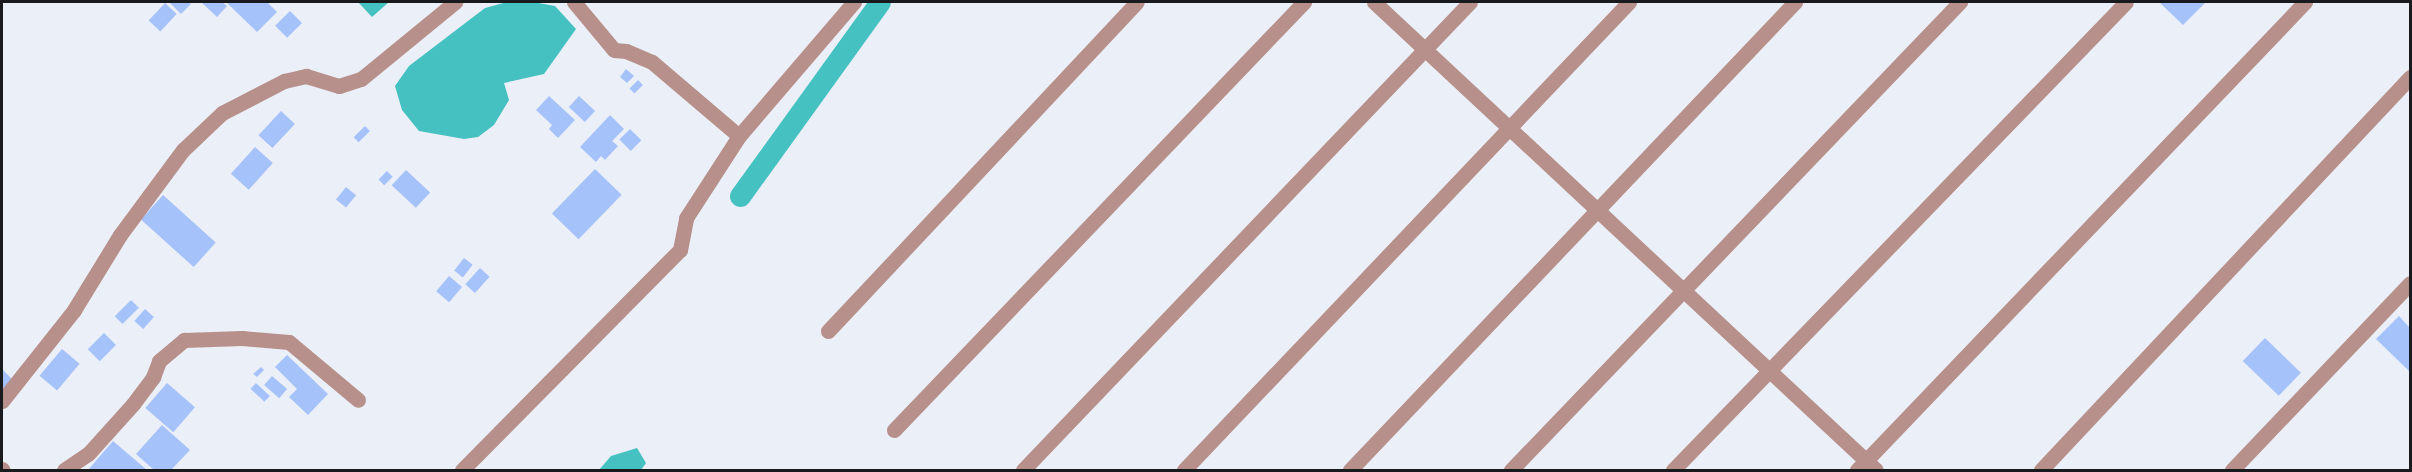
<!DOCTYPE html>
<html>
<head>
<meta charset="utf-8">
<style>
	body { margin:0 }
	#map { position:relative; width:2412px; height:472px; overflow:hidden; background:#ebeff7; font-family:"DM Sans",sans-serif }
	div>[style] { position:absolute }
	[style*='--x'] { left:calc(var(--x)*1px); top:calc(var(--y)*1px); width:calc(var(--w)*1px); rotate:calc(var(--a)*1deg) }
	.water>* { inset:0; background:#46c1c2 }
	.canal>* { height:21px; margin:-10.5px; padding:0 10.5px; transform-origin:10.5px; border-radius:10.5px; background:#46c1c2 }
	.building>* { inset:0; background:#a6c2fa; transform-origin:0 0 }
	.street>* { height:15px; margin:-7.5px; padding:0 7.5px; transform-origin:7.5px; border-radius:7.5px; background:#b7908b }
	span { translate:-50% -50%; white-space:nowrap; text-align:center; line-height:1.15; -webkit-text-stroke:6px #ebeff7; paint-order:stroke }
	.frame { position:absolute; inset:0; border:3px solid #191a1d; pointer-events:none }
</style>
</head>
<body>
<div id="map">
	<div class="water">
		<i style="clip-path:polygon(358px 2px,389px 2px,372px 17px)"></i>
		<i style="clip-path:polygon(507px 2px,533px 2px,555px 6px,576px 29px,544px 74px,504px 83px,509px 100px,494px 125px,478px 137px,464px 139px,419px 131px,402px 110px,395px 86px,409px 66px,485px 8px)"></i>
		<i style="clip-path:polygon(637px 448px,646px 463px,641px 470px,599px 470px,611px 456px)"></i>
	</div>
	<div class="canal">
		<i style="--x:740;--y:196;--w:239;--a:-54.2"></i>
	</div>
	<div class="building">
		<i style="clip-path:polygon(169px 2px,188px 2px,191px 4px,181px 14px)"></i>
		<i style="clip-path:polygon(201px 2px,222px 2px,227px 6px,217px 17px)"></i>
		<i style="clip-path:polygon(226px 2px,267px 2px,277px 12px,257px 32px)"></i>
		<i style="clip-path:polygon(2159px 2px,2206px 2px,2183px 25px)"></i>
		<i style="left:165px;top:3px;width:16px;height:24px;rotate:43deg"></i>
		<i style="left:290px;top:11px;width:17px;height:21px;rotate:45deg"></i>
		<i style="clip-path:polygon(626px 69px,634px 76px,627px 83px,620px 77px)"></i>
		<i style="left:638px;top:80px;width:7px;height:12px;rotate:45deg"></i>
		<i style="clip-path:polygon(549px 96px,575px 120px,558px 138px,549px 129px,552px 125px,536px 110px)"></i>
		<i style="left:579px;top:96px;width:22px;height:15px;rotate:43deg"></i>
		<i style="left:281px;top:111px;width:19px;height:33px;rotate:43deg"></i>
		<i style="clip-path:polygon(610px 115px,624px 129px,612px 141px,618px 146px,605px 160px,601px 156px,596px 162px,580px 147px)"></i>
		<i style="left:365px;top:126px;width:7px;height:16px;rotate:45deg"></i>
		<i style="left:630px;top:129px;width:16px;height:15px;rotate:45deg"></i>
		<i style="left:255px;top:147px;width:24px;height:36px;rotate:42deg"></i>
		<i style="left:595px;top:169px;width:37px;height:62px;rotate:44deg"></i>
		<i style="left:406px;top:170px;width:33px;height:21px;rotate:43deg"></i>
		<i style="left:387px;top:171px;width:8px;height:12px;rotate:45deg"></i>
		<i style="left:346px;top:187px;width:13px;height:16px;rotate:39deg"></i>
		<i style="left:163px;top:195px;width:71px;height:33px;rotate:42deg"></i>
		<i style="left:464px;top:258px;width:11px;height:16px;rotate:38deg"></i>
		<i style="left:480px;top:268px;width:13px;height:22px;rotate:42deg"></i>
		<i style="left:449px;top:276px;width:17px;height:20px;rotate:40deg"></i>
		<i style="left:131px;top:300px;width:11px;height:23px;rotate:45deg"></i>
		<i style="left:145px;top:309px;width:12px;height:16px;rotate:42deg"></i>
		<i style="clip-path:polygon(2399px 316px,2410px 328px,2410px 372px,2376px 339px)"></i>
		<i style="left:104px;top:333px;width:17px;height:23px;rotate:45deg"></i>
		<i style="left:2265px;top:338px;width:50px;height:32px;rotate:44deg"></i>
		<i style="left:62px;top:349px;width:23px;height:35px;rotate:40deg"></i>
		<i style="clip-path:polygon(287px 355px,328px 394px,308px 415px,289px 397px,297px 389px,275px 367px)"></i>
		<i style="clip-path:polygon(261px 367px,264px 370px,257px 377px,253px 374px)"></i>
		<i style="clip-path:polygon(2px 369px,13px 380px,2px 391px)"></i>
		<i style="left:272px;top:376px;width:20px;height:12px;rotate:41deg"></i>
		<i style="left:167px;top:383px;width:37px;height:33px;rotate:41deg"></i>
		<i style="left:256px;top:383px;width:19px;height:8px;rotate:43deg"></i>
		<i style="clip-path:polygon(162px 425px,190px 450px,171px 470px,154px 470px,136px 454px)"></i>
		<i style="clip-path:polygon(113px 441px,147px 470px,88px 470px)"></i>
	</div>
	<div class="street">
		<i style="--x:574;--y:2;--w:62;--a:50.2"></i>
		<i style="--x:614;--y:50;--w:12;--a:5"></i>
		<i style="--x:626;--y:51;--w:28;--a:23"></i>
		<i style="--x:652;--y:62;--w:114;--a:40.4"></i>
		<i style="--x:1374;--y:2;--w:686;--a:42.99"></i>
		<i style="--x:828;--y:331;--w:451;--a:-46.8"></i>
		<i style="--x:2;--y:401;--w:116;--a:-51.6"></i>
		<i style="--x:74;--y:310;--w:88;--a:-58.5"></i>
		<i style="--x:120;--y:235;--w:106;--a:-53.5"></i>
		<i style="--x:183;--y:150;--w:54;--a:-43.5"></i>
		<i style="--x:222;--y:113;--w:70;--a:-27.3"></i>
		<i style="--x:284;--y:81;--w:23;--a:-13"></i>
		<i style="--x:306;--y:76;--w:34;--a:17"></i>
		<i style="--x:339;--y:86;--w:23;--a:-18"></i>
		<i style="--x:361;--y:79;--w:122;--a:-39.3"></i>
		<i style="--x:894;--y:430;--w:593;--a:-46.23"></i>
		<i style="--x:2;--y:469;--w:1;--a:45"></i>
		<i style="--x:64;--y:470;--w:29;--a:-34"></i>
		<i style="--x:88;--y:454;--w:67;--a:-48"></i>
		<i style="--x:133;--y:404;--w:34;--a:-53"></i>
		<i style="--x:153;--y:377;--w:17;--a:-69"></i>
		<i style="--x:159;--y:361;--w:33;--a:-40"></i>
		<i style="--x:184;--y:340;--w:58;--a:-2"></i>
		<i style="--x:242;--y:338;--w:47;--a:4.9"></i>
		<i style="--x:289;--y:342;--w:90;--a:40"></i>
		<i style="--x:462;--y:470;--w:310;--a:-45.3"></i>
		<i style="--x:680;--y:250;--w:33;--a:-79"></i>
		<i style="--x:686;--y:218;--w:98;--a:-57.1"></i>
		<i style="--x:739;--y:136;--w:177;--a:-49.4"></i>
		<i style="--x:1023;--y:470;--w:647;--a:-46.31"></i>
		<i style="--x:1184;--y:470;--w:646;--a:-46.44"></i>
		<i style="--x:1350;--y:470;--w:646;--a:-46.44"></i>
		<i style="--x:1511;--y:470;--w:649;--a:-46.19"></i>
		<i style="--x:1673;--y:470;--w:651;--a:-45.93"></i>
		<i style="--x:1857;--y:470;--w:648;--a:-46.25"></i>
		<i style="--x:2041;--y:470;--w:539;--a:-46.8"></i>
		<i style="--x:2232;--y:470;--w:258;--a:-46.4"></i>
	</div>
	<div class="frame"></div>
</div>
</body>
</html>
